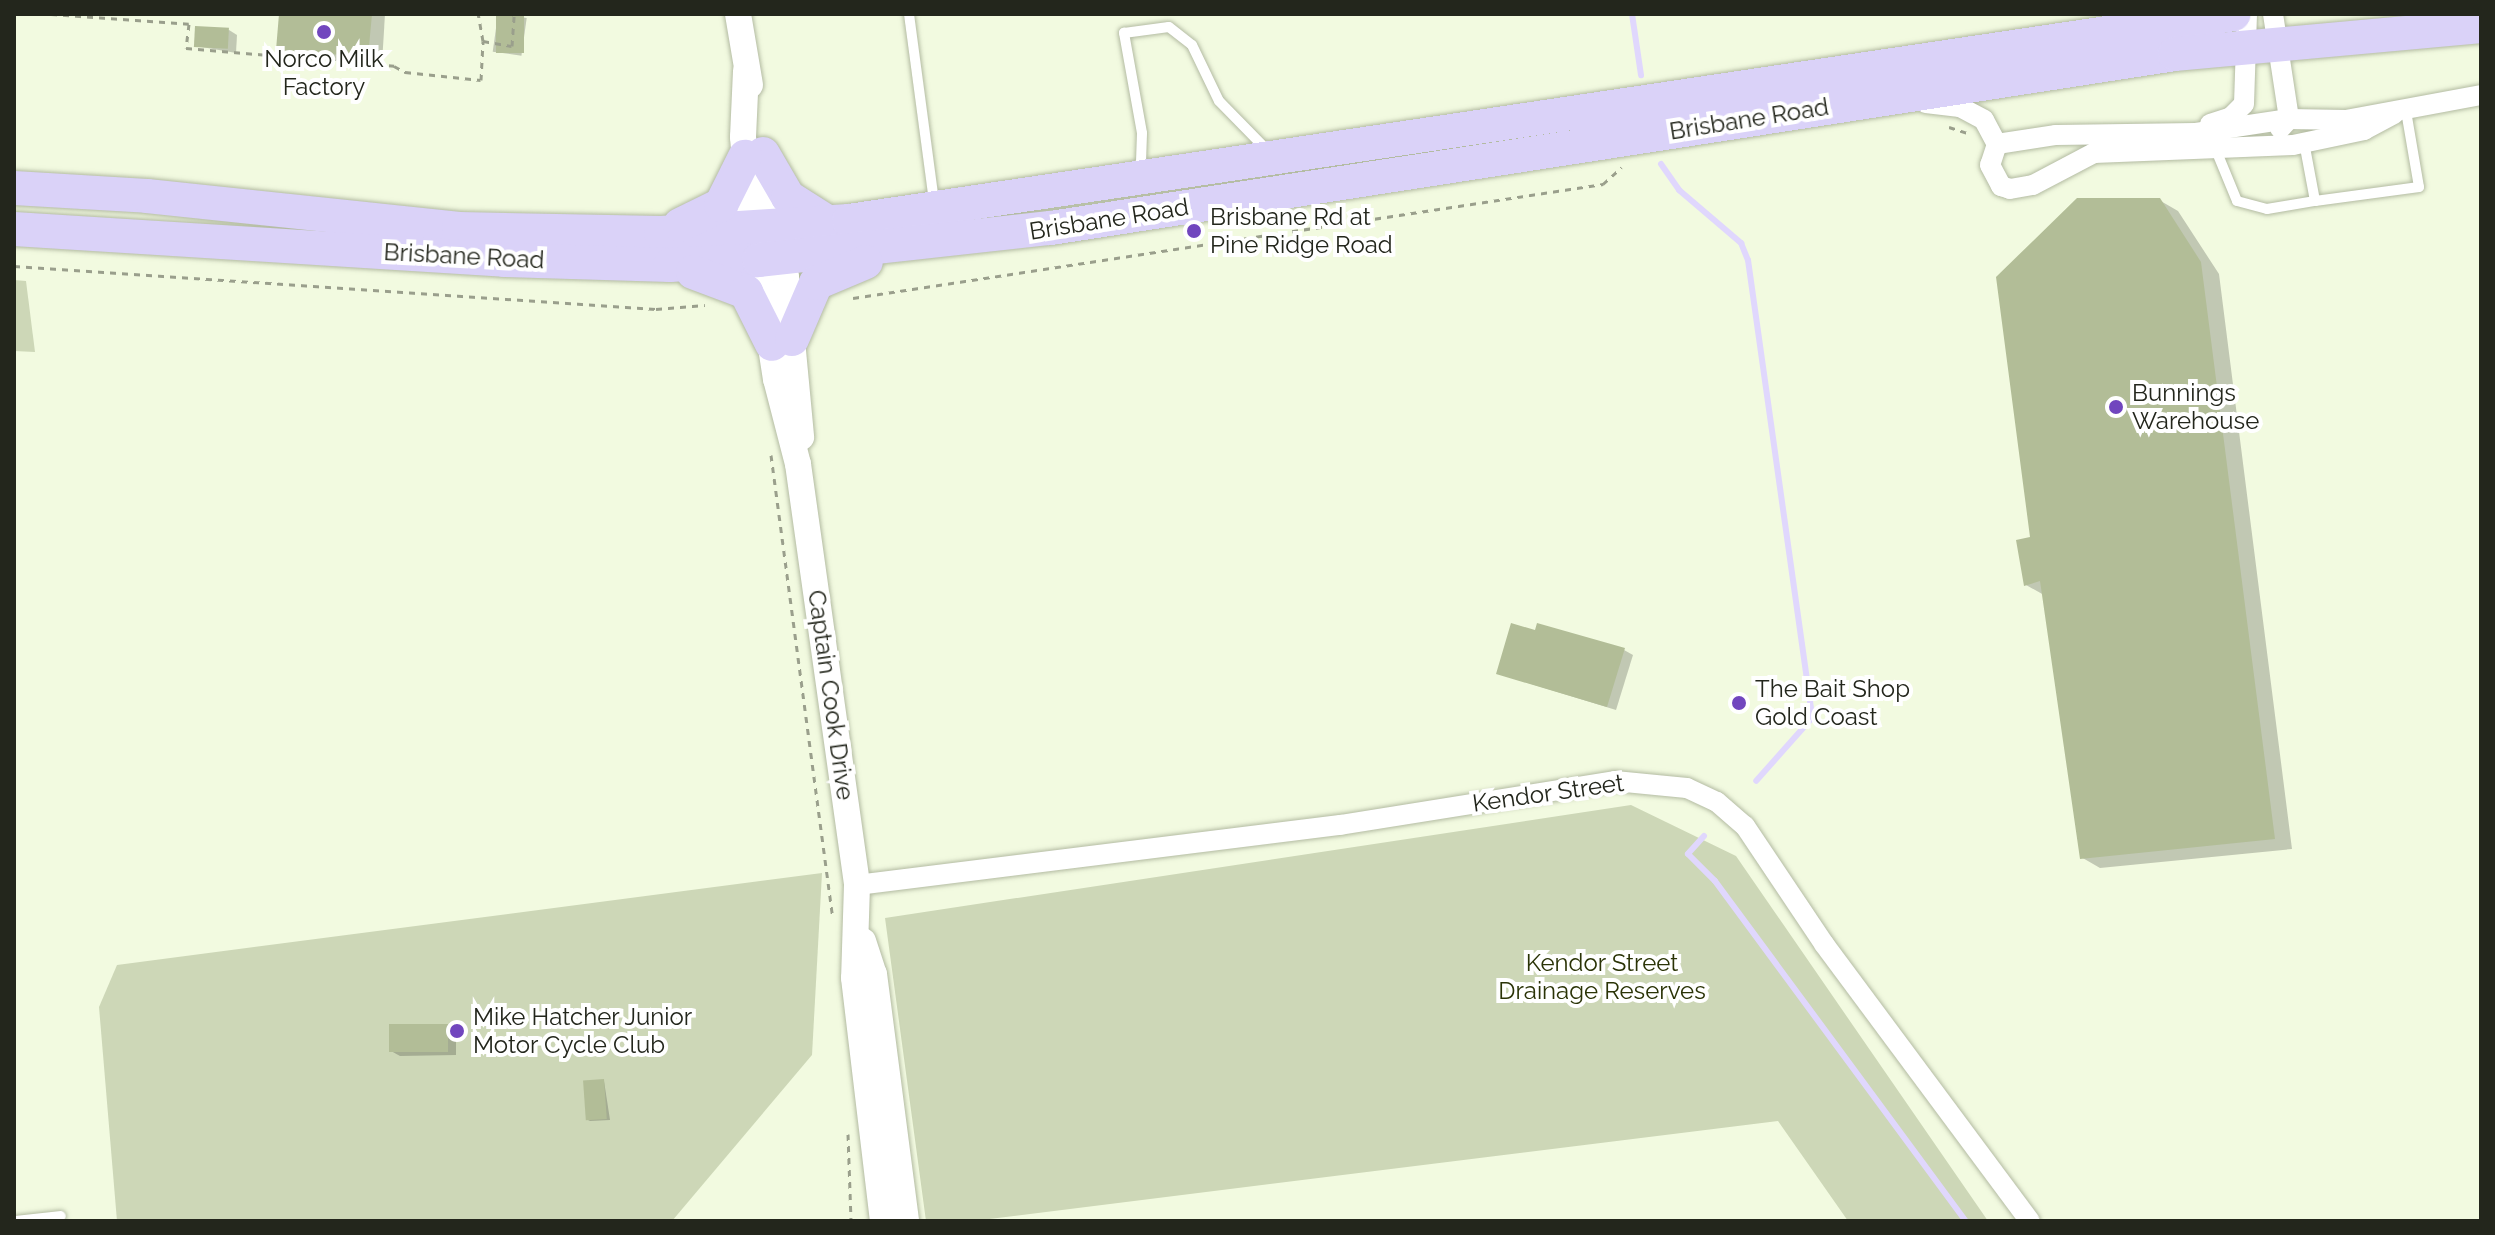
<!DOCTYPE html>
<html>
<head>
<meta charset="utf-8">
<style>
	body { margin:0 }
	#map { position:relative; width:2495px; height:1235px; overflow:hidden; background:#f2fae0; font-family:Raleway,sans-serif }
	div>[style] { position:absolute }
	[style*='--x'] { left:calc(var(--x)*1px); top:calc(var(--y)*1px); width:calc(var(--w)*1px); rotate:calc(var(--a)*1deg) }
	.green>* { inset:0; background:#cdd7b7 }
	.shadow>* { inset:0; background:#0003; transform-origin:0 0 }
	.stream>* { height:6px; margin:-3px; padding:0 3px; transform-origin:3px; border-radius:3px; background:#e0d7fd }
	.building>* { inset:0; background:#b2bd97; transform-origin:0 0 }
	.path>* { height:3px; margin-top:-1.5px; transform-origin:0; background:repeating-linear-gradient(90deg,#9a9f8c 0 6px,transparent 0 12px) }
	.roads { filter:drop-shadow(0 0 2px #b3bba2) drop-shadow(0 0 2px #b3bba2) }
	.service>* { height:10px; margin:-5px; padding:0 5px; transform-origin:5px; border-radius:5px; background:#fff }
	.minor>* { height:20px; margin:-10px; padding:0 10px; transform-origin:10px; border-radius:10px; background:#fff }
	.tertiary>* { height:26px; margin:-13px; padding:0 13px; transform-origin:13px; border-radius:13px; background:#fff }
	.trunk>* { height:34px; margin:-17px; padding:0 17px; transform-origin:17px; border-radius:17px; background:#dad2f8 }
	.dots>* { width:22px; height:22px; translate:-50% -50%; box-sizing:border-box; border:4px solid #fff; border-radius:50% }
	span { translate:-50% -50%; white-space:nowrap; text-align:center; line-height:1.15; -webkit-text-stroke:8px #fff; paint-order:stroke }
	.poi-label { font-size:24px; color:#23261c }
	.left { translate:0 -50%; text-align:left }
	.street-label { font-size:24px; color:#23261c }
	.park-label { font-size:24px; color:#2a3306 }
	.frame { position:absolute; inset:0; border:16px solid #23261c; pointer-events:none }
</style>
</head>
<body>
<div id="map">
	<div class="green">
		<i style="clip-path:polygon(14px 280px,26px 281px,35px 352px,14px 351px)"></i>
		<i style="clip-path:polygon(1631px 805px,1736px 856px,1988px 1221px,1848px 1221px,1778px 1121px,973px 1221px,926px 1221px,885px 918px)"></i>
		<i style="clip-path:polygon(822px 873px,812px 1055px,672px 1221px,117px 1221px,99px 1007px,117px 965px)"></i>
	</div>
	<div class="shadow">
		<i style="clip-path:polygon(281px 14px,385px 14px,382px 64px,292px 57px,278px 49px)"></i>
		<i style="left:498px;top:14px;width:29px;height:38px;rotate:8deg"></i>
		<i style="clip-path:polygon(229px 30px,237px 35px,236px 53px,196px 46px)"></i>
		<i style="clip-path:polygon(2159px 200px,2178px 211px,2219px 274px,2292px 849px,2100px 868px,2081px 857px,2044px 595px,2026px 585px,2032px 539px)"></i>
		<i style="clip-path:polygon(1624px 650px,1633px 655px,1616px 710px,1499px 674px)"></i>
		<i style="clip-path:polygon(447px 1026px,456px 1031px,456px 1055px,400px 1056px,391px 1051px)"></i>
		<i style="clip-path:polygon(604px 1081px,610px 1120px,590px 1121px,586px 1119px)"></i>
	</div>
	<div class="stream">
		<i style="--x:1632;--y:14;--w:62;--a:81.6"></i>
		<i style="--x:1661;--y:164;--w:32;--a:55"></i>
		<i style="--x:1679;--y:190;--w:82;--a:40.5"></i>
		<i style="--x:1741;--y:243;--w:18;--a:68"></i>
		<i style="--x:1748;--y:260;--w:462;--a:82"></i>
		<i style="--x:1812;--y:718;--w:84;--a:131.6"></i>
		<i style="--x:1704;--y:836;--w:24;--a:132"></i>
		<i style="--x:1688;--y:854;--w:38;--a:45"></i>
		<i style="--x:1715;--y:881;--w:423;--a:53.6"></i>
	</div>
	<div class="building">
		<i style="clip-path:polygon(279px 14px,372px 14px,368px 57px,276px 50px)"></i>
		<i style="left:496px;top:14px;width:28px;height:39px"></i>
		<i style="left:195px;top:26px;width:34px;height:21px;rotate:3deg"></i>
		<i style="clip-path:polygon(2077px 198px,2160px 198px,2201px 262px,2275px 839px,2080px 859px,2040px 581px,2024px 586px,2016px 540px,2030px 537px,1996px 277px)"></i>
		<i style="clip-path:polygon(1511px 623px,1535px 630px,1537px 623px,1625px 648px,1607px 707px,1496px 674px)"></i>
		<i style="left:448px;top:1024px;width:28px;height:59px;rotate:90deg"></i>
		<i style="left:604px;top:1079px;width:40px;height:21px;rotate:86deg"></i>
	</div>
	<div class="path">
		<i style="--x:51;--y:14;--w:138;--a:4.1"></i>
		<i style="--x:189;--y:24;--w:24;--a:97"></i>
		<i style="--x:186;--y:48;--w:209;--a:4.9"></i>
		<i style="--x:394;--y:66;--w:13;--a:29"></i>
		<i style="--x:405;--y:72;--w:76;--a:6"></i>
		<i style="--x:481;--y:80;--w:39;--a:-87"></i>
		<i style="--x:483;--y:41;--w:27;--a:-100"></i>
		<i style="--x:483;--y:41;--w:29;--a:10"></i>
		<i style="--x:512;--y:46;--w:32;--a:-86"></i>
		<i style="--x:1949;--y:127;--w:23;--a:18"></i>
		<i style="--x:14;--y:266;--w:643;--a:3.83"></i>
		<i style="--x:656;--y:309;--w:49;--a:-4.7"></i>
		<i style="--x:853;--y:298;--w:759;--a:-8.64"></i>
		<i style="--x:1603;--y:184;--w:25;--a:-42"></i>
		<i style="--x:771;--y:455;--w:464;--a:82.4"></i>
		<i style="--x:848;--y:1134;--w:87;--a:88"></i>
	</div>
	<div class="roads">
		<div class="service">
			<i style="--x:909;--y:14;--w:190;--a:82.4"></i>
			<i style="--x:2304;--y:142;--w:60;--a:79.4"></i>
			<i style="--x:2315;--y:201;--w:105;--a:-7.7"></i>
			<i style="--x:2419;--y:187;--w:77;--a:-99.7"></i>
			<i style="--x:2216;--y:150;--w:55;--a:67.6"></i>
			<i style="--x:2237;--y:201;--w:31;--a:15"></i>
			<i style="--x:2267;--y:209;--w:49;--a:-9.5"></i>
			<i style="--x:1135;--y:169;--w:9;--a:-49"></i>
			<i style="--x:1141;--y:162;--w:29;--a:-88"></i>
			<i style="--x:1142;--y:133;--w:102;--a:-100.2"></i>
			<i style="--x:1124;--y:33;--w:45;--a:-7.6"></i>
			<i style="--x:1169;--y:27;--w:29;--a:38"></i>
			<i style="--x:1192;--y:45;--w:62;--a:64.3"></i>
			<i style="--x:1219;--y:101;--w:71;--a:45.6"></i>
			<i style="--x:16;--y:1221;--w:45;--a:-6.3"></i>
		</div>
		<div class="minor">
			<i style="--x:2273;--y:14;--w:106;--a:81.3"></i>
			<i style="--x:2289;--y:119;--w:13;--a:132"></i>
			<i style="--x:1926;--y:103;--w:34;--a:7"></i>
			<i style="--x:1960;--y:107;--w:27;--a:28"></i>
			<i style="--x:1984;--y:120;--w:27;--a:62"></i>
			<i style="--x:1997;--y:144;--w:22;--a:108"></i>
			<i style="--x:1990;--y:165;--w:24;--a:62"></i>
			<i style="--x:2001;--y:186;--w:9;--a:18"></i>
			<i style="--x:2010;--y:189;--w:23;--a:-10"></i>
			<i style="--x:2033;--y:185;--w:69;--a:-27.7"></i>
			<i style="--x:2094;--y:153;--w:199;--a:-2.3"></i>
			<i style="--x:2293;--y:145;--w:73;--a:-11.9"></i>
			<i style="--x:2364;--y:130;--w:34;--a:-28"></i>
			<i style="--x:2210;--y:124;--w:22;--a:-18"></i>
			<i style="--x:2231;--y:117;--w:18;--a:-45"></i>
			<i style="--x:2244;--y:104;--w:90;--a:-88.1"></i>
			<i style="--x:1997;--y:144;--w:60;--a:-8.7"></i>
			<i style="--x:2056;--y:135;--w:140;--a:-0.8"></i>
			<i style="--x:2196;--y:133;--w:94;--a:-8.6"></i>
			<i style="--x:2289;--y:119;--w:57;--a:1"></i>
			<i style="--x:2346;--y:120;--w:137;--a:-10.5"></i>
			<i style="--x:857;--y:885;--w:487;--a:-7.1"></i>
			<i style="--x:1340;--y:825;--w:278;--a:-9.1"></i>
			<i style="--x:1615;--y:781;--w:72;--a:5.6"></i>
			<i style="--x:1687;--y:788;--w:33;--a:25"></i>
			<i style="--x:1717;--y:802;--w:37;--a:41"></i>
			<i style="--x:1745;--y:826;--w:142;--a:56.2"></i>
			<i style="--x:1824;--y:944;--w:345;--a:53.4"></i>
		</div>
		<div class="tertiary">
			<i style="--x:738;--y:14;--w:72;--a:80.4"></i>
			<i style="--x:746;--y:71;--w:66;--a:92.6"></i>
			<i style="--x:743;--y:137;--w:68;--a:85"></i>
			<i style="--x:749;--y:205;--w:176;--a:81.2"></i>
			<i style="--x:776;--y:379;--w:88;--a:75.5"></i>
			<i style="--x:798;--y:464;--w:425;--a:82"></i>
			<i style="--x:857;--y:885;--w:93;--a:91.8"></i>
			<i style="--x:854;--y:978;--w:245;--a:83.2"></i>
			<i style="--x:765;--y:163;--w:116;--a:79.6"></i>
			<i style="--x:786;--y:277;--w:161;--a:84.6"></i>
			<i style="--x:863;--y:941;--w:35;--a:72"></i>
			<i style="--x:874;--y:974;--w:249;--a:82.6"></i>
		</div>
		<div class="trunk">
			<i style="--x:763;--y:154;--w:50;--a:59.8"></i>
			<i style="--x:788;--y:197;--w:49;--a:32.4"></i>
			<i style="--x:14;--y:188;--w:133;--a:3.4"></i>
			<i style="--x:147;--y:196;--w:314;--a:6"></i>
			<i style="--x:459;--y:229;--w:202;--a:1.1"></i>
			<i style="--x:661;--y:233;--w:188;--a:-3.7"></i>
			<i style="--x:849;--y:221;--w:1400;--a:-8.5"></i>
			<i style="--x:680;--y:225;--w:46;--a:-26"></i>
			<i style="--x:721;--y:205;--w:54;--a:-63.4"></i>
			<i style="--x:14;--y:229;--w:491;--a:3.6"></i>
			<i style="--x:504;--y:260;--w:166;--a:1.7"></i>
			<i style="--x:670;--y:265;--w:89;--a:-3.2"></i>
			<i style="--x:759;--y:260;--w:294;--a:-6.3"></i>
			<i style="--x:1051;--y:228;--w:1137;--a:-8.8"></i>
			<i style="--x:2175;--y:54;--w:307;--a:-5.2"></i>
			<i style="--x:693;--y:272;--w:57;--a:20.7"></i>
			<i style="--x:746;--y:292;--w:58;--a:63.4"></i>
			<i style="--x:792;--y:339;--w:61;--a:-66.8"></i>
			<i style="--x:816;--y:283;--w:54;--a:-22.8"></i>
		</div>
	</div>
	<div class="dots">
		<i style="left:324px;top:32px;background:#7146be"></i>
		<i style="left:1194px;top:231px;background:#7146be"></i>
		<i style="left:2116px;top:407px;background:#7146be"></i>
		<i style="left:1739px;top:703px;background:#7146be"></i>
		<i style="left:457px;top:1031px;background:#7146be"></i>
	</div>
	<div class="poi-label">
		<span style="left:324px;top:73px">Norco Milk<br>Factory</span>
		<span class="left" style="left:1210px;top:231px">Brisbane Rd at<br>Pine Ridge Road</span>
		<span class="left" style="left:2132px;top:407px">Bunnings<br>Warehouse</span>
		<span class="left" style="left:1755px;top:703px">The Bait Shop<br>Gold Coast</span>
		<span class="left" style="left:473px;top:1031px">Mike Hatcher Junior<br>Motor Cycle Club</span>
	</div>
	<div class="street-label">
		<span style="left:1749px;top:119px;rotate:-9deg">Brisbane Road</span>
		<span style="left:1109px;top:219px;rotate:-9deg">Brisbane Road</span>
		<span style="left:464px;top:256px;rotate:3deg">Brisbane Road</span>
		<span style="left:831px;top:695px;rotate:82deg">Captain Cook Drive</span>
		<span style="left:1548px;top:793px;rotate:-8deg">Kendor Street</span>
	</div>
	<div class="park-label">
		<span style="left:1602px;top:977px">Kendor Street<br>Drainage Reserves</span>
	</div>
	<div class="frame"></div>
</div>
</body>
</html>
